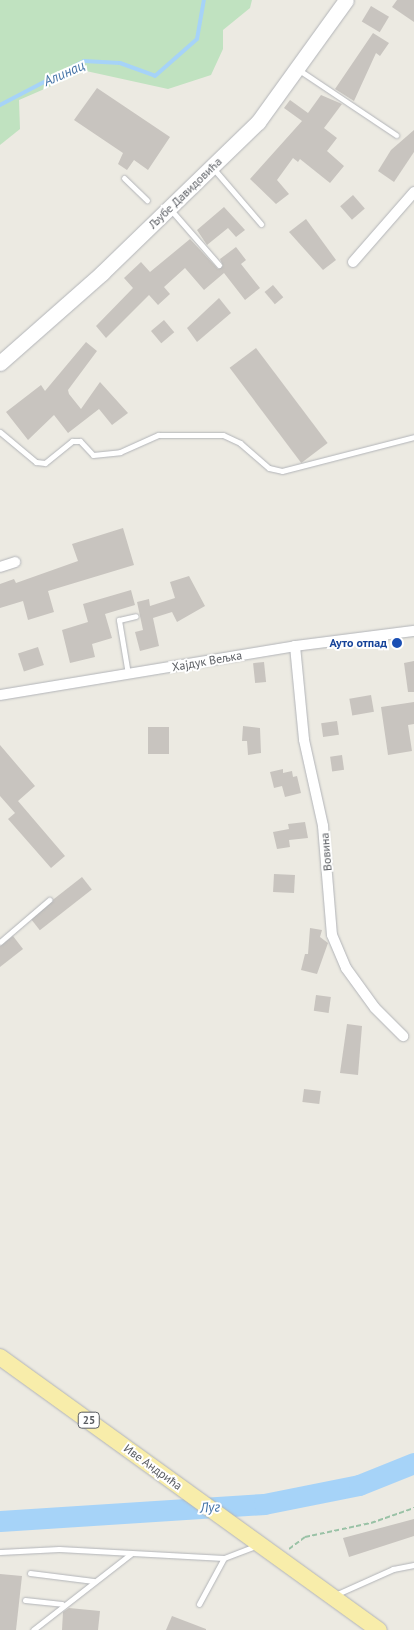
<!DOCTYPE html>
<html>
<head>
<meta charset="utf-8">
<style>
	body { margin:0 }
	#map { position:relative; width:414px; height:1630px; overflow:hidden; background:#eceae2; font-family:"PT Sans",sans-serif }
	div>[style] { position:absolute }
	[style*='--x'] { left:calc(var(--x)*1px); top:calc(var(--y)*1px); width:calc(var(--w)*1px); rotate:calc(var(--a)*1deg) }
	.green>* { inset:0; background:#c0e2c0 }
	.stream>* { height:4px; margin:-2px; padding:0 2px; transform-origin:2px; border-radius:2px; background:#a6d3f8 }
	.river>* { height:21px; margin:-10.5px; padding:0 10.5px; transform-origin:10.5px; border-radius:10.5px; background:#a6d3f8 }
	.building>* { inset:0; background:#c8c4bf; transform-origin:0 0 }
	.path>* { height:2px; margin-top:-1px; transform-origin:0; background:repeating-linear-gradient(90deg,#9ac2a6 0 5px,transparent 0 7.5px) }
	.roads { filter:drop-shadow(0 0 1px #b2b4b8) drop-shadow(0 0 1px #b2b4b8) }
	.service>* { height:5px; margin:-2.5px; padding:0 2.5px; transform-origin:2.5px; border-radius:2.5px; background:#fff }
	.minor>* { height:10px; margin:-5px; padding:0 5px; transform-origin:5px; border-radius:5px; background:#fff }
	.secondary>* { height:15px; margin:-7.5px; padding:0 7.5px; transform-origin:7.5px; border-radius:7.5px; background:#fff }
	.primary>* { height:16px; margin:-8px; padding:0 8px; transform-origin:8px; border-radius:8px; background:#f8edaa }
	.dots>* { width:14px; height:14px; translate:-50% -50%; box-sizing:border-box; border:2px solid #fff; border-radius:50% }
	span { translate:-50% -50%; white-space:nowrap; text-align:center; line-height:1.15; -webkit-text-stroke:4px #fff; paint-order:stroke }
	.shield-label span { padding:1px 4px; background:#fff; border:1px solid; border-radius:4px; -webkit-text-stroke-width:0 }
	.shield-label { font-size:11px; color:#5a5d62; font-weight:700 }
	.street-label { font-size:12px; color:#5a5d62 }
	.transit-label { font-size:12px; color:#164399; font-weight:700 }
	.right { translate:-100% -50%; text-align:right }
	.water-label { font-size:14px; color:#4574a8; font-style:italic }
</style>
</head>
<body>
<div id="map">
	<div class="green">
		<i style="clip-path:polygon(0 0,252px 0,250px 8px,223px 30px,223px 49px,211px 75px,168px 89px,86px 71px,19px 100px,20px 129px,0 145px)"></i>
	</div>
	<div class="stream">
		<i style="--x:0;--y:105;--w:95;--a:-27.6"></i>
		<i style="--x:84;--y:61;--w:36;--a:3"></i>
		<i style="--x:120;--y:63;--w:37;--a:20"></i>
		<i style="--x:155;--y:76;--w:56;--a:-41.4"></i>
		<i style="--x:197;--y:39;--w:40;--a:-80"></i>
	</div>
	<div class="river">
		<i style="--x:0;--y:1521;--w:265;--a:-3.7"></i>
		<i style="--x:264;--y:1504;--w:97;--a:-11.3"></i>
		<i style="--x:359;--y:1485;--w:59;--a:-21.8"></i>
	</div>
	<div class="building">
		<i style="clip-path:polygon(397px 0,414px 0,414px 22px,392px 7px)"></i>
		<i style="left:371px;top:6px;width:21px;height:18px;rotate:31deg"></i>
		<i style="clip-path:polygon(373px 33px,389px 43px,380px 56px,376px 53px,354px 101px,335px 89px)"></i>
		<i style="clip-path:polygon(97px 88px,170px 137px,148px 170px,134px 160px,127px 170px,118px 164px,123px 153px,74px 120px)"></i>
		<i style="clip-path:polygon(321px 95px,342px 104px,324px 128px,337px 138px,327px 151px,344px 166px,330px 183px,300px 159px,298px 162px,293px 158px,277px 180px,289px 194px,276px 204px,250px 179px,302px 121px,284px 108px,290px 100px,308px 113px)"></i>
		<i style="clip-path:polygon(414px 130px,414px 152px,394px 182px,378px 171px,391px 150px)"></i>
		<i style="left:353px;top:195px;width:18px;height:17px;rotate:49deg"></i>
		<i style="clip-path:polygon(224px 207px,245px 230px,236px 237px,228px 228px,207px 245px,197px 230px)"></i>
		<i style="clip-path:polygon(306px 219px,336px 260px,323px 270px,289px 232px)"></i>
		<i style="clip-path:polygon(190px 239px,218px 269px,223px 266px,220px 259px,236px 247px,246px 260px,241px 264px,260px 288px,245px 300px,224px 273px,204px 290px,185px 268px,164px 287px,170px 294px,158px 305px,149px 295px,106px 338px,96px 326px,133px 288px,124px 278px,141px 262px,150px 272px)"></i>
		<i style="left:273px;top:285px;width:16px;height:11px;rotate:50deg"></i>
		<i style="clip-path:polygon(219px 298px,231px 313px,197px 342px,187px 328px)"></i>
		<i style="left:164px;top:320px;width:16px;height:17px;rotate:50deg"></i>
		<i style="clip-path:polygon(86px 342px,97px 351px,68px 390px,69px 394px,81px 409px,100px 382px,128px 413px,112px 425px,99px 409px,68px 433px,54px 415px,28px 440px,6px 412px,41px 385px,45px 391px)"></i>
		<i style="left:256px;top:348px;width:119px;height:33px;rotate:53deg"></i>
		<i style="clip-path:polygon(123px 528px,134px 565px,48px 591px,54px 612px,28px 620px,23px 601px,0 608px,0 584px,14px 579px,16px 583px,78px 561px,72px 544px)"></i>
		<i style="clip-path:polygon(189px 576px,205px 606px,177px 622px,172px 612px,153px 618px,159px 646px,140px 651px,135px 632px,143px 630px,137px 602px,149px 599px,150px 606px,175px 598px,170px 582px)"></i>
		<i style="clip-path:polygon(131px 590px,135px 605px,105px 614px,112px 638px,92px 644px,95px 657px,70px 663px,62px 630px,88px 622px,83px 604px)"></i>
		<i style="left:38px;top:647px;width:19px;height:21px;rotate:72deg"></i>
		<i style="clip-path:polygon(414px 661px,414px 692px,408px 692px,404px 663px)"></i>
		<i style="left:264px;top:662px;width:20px;height:11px;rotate:84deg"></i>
		<i style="left:371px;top:695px;width:17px;height:22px;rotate:80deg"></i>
		<i style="clip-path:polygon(414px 702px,414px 724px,408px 725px,412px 751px,388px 755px,381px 707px)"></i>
		<i style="left:337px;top:721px;width:14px;height:16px;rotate:82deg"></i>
		<i style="clip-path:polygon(243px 726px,260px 728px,261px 753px,248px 755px,247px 741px,242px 741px)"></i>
		<i style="left:148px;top:727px;width:21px;height:27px"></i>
		<i style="clip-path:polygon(0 745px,35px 786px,18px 801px,65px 856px,51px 868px,8px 819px,15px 813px,0 796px)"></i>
		<i style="left:342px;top:755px;width:15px;height:12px;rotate:82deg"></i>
		<i style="clip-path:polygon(283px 769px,283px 773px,292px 771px,293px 777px,297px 776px,301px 793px,285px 797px,282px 786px,274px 788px,270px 772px)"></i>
		<i style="clip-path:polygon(305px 822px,308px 838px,289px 840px,290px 847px,277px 849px,273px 832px,289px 829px,288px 824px)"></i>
		<i style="left:274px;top:874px;width:21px;height:18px;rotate:3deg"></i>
		<i style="left:82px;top:877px;width:16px;height:66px;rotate:52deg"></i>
		<i style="clip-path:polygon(310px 928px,322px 930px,320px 937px,328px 943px,317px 974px,301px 970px,305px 954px,308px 954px)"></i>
		<i style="clip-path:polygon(13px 936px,23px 949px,0 967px,0 946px)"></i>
		<i style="left:316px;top:995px;width:15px;height:16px;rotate:8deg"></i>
		<i style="clip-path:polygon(347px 1024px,362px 1026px,358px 1075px,340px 1073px)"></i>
		<i style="left:304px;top:1089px;width:17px;height:13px;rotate:7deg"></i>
		<i style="clip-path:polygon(414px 1519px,414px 1536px,349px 1557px,343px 1538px)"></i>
		<i style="clip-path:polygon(0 1574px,22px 1576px,16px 1630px,0 1630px)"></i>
		<i style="clip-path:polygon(69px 1608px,100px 1611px,98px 1630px,62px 1630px,63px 1612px)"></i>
		<i style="clip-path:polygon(172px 1616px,206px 1629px,206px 1630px,166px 1630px)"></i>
	</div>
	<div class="path">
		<i style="--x:289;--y:1549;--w:20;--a:-37"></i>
		<i style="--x:305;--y:1537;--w:67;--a:-12"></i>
		<i style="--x:371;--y:1523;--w:46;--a:-19.2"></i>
	</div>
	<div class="roads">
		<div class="service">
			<i style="--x:299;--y:70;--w:117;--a:33.8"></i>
			<i style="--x:213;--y:168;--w:74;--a:49.4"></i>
			<i style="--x:124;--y:178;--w:32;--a:44"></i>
			<i style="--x:171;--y:210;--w:73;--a:48.9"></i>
			<i style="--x:0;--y:432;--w:47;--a:39.8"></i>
			<i style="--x:36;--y:462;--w:9;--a:6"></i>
			<i style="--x:45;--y:463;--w:35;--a:-39"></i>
			<i style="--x:72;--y:441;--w:8;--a:0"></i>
			<i style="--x:80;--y:441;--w:19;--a:47"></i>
			<i style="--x:93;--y:455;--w:27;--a:-6"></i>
			<i style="--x:120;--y:452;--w:42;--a:-24.1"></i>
			<i style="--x:158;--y:435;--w:65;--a:0"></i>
			<i style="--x:223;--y:435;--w:19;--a:25"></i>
			<i style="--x:240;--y:443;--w:38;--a:41"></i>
			<i style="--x:269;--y:468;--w:13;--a:13"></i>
			<i style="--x:282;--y:471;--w:136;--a:-14.4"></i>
			<i style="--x:128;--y:674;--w:55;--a:-99.5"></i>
			<i style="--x:119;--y:620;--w:17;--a:-13"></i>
			<i style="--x:0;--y:942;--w:65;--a:-40.6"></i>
			<i style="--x:0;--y:1552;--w:59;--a:-2.9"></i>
			<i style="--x:59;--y:1549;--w:165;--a:3.1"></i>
			<i style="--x:30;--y:1573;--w:64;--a:7.2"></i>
			<i style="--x:335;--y:1595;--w:64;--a:-24.1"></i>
			<i style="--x:393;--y:1569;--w:21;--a:-11"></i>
			<i style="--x:25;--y:1600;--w:37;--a:6"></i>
			<i style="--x:199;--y:1604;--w:52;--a:-61.5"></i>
			<i style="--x:224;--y:1558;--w:34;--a:-21"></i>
			<i style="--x:33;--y:1630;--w:125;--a:-37.9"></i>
		</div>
		<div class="minor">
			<i style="--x:353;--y:262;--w:93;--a:-48.9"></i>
			<i style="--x:0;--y:567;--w:16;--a:-18"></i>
			<i style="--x:295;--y:646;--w:94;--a:84.5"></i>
			<i style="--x:304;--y:740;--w:88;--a:77.5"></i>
			<i style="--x:323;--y:826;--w:109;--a:85.3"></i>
			<i style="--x:332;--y:935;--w:36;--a:67"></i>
			<i style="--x:346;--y:968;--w:49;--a:54.1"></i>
			<i style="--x:375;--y:1008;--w:40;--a:45"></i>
			<i style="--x:0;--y:695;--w:299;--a:-9.4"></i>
			<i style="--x:295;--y:646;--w:120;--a:-7.2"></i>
		</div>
		<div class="secondary">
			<i style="--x:0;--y:363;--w:136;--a:-41.4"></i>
			<i style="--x:102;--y:273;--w:217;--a:-44.1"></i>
			<i style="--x:258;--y:122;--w:150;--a:-54.2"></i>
		</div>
		<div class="primary">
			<i style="--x:0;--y:1357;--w:467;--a:35.8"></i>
		</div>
	</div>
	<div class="dots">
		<i style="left:397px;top:643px;background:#1a4fb4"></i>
	</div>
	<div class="shield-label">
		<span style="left:89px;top:1420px">25</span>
	</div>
	<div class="street-label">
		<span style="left:185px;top:193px;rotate:-44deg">Љубе Давидовића</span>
		<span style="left:207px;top:661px;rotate:-10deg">Хајдук Вељка</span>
		<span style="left:326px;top:852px;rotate:-95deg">Вовина</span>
		<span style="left:153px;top:1467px;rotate:36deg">Иве Андрића</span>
	</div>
	<div class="transit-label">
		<span class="right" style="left:387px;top:643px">Ауто отпад</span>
	</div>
	<div class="water-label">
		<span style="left:64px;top:73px;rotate:-24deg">Алинац</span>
		<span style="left:210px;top:1507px;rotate:-4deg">Луг</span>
	</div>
</div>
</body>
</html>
